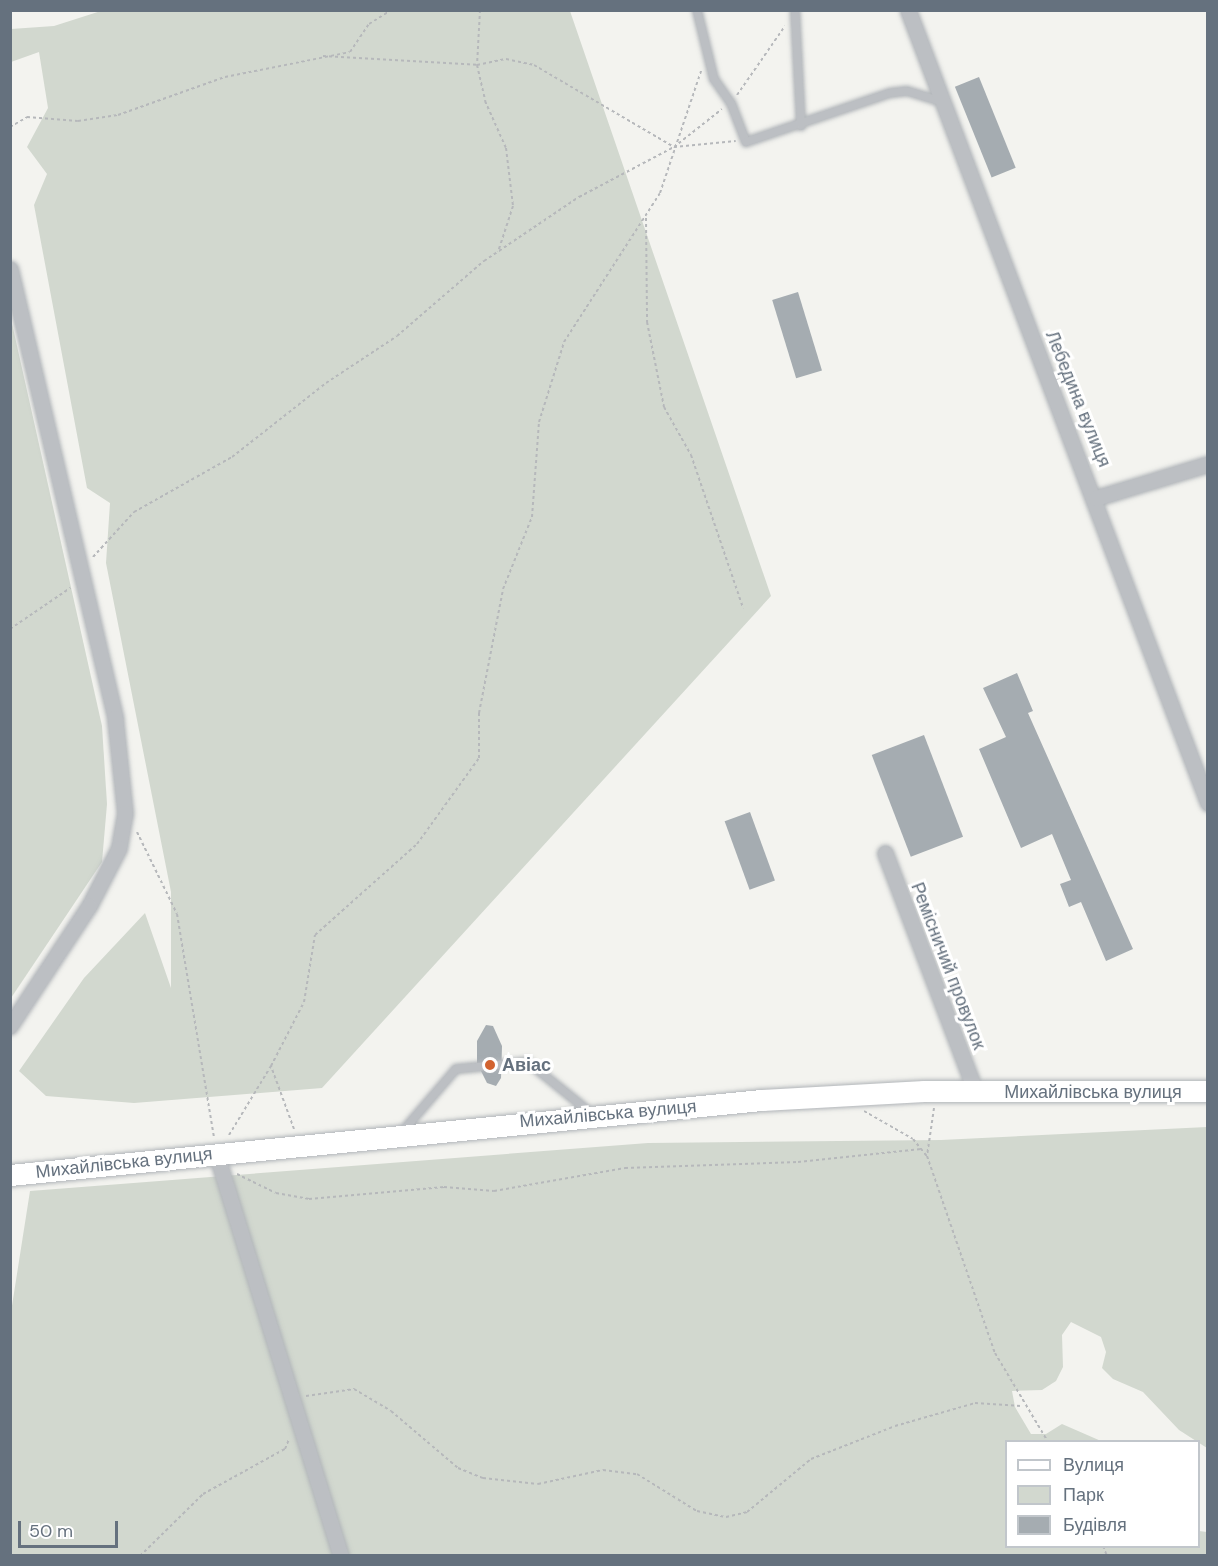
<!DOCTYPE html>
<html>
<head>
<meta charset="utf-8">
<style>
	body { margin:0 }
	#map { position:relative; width:1218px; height:1566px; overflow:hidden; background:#f3f3ef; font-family:"DM Sans",sans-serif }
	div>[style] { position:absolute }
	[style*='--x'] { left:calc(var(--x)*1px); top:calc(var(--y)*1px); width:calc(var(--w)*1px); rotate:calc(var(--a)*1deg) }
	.green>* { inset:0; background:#d2d8cf }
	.building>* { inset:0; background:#a5acb1; transform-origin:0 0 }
	.path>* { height:2px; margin-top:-1px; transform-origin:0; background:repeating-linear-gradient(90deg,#b6b8bb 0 3px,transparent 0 6px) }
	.roads { filter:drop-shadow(0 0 2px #b1b5b9) drop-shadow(0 0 2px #b1b5b9) }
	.service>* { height:8px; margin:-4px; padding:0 4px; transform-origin:4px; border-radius:4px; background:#bcbfc3 }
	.minor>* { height:15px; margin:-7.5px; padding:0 7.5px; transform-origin:7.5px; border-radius:7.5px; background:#bcbfc3 }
	.secondary>* { height:21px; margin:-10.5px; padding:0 10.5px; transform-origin:10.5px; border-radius:10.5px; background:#fff }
	.dots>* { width:16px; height:16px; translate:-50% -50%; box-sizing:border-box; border:3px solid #fff; border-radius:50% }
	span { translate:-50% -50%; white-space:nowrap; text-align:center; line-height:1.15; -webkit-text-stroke:6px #fff; paint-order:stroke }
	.street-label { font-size:18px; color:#65717e }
	.poi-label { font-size:18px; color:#65717e; font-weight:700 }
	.left { translate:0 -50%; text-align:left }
	.frame { position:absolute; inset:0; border:12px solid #65717e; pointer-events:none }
	.legend { position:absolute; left:1005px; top:1440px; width:195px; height:108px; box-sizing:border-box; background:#fff; border:2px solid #c1c6cb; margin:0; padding:8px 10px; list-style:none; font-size:18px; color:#65717e }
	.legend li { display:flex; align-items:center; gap:12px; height:30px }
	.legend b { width:30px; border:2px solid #c1c6cb }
	.scale { position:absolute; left:18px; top:1521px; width:100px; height:27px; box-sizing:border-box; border:3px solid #65717e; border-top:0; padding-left:8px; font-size:18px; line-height:21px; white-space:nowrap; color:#65717e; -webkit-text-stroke:4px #fff; paint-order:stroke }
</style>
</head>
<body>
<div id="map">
	<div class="green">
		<i style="clip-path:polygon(104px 10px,570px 11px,771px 596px,322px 1088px,134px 1103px,46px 1096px,19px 1071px,84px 978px,145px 913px,171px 988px,171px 892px,106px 563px,110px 503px,87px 488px,34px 205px,47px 174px,27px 147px,48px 108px,39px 52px,11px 62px,11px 29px,54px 26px)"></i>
		<i style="clip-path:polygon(11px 319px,102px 726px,107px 804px,102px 862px,11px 998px)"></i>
		<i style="clip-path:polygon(1207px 1127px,1207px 1448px,1179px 1430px,1143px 1392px,1113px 1379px,1102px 1368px,1106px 1352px,1101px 1337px,1071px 1322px,1062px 1335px,1063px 1367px,1056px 1381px,1042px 1390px,1012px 1391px,1015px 1407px,1031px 1434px,1046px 1434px,1062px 1424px,1101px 1441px,1006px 1442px,1006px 1546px,1198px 1546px,1199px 1531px,1207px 1532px,1207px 1555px,11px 1556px,11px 1312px,30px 1191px,648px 1143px,941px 1140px)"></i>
	</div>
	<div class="building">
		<i style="left:979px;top:77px;width:98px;height:26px;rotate:68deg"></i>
		<i style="left:798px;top:292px;width:82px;height:27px;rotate:73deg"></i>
		<i style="clip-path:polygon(1017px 673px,1033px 711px,1028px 713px,1133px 949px,1106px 961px,1081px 902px,1069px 907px,1060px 884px,1071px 880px,1052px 834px,1021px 848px,979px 749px,1006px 737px,983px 688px)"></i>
		<i style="left:924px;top:735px;width:109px;height:56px;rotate:69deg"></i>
		<i style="left:750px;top:812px;width:73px;height:27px;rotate:70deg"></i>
		<i style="clip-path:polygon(486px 1025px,493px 1026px,502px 1046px,501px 1078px,496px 1086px,487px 1083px,477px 1063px,477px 1041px)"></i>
	</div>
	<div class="path">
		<i style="--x:480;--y:10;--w:55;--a:93.1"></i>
		<i style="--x:477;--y:65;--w:37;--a:77"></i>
		<i style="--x:485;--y:101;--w:51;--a:65.9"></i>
		<i style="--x:506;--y:148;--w:58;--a:83.1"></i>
		<i style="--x:513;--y:206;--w:48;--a:108.1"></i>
		<i style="--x:323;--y:56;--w:154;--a:3.3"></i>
		<i style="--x:477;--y:65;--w:30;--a:-12"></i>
		<i style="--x:506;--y:59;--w:29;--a:12"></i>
		<i style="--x:534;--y:65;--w:162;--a:30.4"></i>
		<i style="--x:674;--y:147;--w:62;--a:-5.5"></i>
		<i style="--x:737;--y:95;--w:84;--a:-55.2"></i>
		<i style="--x:10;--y:127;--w:20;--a:-30"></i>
		<i style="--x:27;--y:117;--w:51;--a:4.5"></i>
		<i style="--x:78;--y:121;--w:40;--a:-8.5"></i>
		<i style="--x:118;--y:115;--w:114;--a:-19.6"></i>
		<i style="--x:225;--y:77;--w:127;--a:-11.3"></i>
		<i style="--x:350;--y:52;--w:34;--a:-56"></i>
		<i style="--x:369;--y:24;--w:26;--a:-32"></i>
		<i style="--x:646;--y:218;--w:104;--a:89.4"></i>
		<i style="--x:647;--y:322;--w:87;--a:78.7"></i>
		<i style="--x:664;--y:407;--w:55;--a:60.6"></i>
		<i style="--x:691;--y:455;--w:162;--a:71.2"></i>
		<i style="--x:93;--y:557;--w:61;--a:-47.7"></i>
		<i style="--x:134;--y:512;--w:112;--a:-29.3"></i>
		<i style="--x:232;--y:457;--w:120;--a:-38.2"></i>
		<i style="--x:326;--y:383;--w:85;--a:-33.5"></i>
		<i style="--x:397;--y:336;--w:115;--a:-40.8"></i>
		<i style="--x:484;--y:261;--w:115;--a:-34"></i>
		<i style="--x:579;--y:197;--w:107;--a:-27.8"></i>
		<i style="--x:674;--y:147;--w:61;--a:-38.4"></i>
		<i style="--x:10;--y:629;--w:73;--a:-34.3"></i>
		<i style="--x:137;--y:832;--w:91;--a:64"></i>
		<i style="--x:177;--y:914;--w:227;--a:80.6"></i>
		<i style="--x:934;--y:1108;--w:49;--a:98.3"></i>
		<i style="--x:927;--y:1156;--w:208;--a:71"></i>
		<i style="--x:995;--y:1353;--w:104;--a:59.2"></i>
		<i style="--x:864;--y:1111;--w:56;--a:29.7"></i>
		<i style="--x:913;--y:1139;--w:22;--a:51"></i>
		<i style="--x:294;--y:1129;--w:67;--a:-110.1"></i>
		<i style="--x:271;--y:1066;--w:72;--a:-62.7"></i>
		<i style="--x:304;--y:1002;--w:68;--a:-80.7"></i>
		<i style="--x:315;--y:935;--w:137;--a:-41.7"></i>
		<i style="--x:417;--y:844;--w:106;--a:-54.2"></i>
		<i style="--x:479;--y:758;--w:45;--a:-90"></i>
		<i style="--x:479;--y:713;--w:126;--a:-79"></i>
		<i style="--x:503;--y:589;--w:78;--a:-68.1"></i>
		<i style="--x:532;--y:517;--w:95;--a:-85.8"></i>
		<i style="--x:539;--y:422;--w:84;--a:-72.6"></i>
		<i style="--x:564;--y:342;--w:177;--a:-57.2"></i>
		<i style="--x:660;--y:193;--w:129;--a:-71.4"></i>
		<i style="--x:229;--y:1135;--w:81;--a:-58.7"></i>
		<i style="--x:237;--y:1174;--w:43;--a:26"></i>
		<i style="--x:276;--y:1193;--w:34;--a:10"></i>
		<i style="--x:309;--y:1199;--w:136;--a:-5.1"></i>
		<i style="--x:444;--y:1187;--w:50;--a:4.6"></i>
		<i style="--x:494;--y:1191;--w:133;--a:-10"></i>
		<i style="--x:625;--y:1168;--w:173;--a:-2"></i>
		<i style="--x:798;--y:1162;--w:124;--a:-6"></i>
		<i style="--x:306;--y:1396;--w:49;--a:-8.3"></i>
		<i style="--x:354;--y:1389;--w:43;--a:30.7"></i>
		<i style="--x:391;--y:1411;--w:88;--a:40.4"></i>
		<i style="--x:458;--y:1468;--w:27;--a:22"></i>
		<i style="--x:483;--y:1478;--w:55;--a:6.2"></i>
		<i style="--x:538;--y:1484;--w:66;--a:-12.2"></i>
		<i style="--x:603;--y:1470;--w:34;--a:7"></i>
		<i style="--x:637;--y:1474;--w:70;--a:31.7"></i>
		<i style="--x:697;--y:1511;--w:30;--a:12"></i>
		<i style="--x:726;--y:1517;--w:22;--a:-13"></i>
		<i style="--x:747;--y:1512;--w:83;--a:-39.6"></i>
		<i style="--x:811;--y:1459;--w:90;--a:-21.4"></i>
		<i style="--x:895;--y:1426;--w:83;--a:-16"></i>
		<i style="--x:975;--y:1403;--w:47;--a:3.7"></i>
		<i style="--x:1103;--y:1546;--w:11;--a:68"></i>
		<i style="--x:140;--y:1556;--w:88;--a:-44.5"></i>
		<i style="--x:203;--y:1494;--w:94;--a:-28.8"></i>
		<i style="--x:285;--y:1449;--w:11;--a:-68"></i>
	</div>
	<div class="roads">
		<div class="service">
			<i style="--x:697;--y:10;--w:71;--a:76.2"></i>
			<i style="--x:714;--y:79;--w:29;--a:55"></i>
			<i style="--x:731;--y:103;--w:42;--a:69"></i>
			<i style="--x:746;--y:142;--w:152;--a:-18.8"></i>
			<i style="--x:890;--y:93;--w:17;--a:-7"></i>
			<i style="--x:907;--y:91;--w:37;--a:17"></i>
			<i style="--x:795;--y:10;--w:116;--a:87"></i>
			<i style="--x:402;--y:1132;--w:83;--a:-49.4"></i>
			<i style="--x:456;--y:1069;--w:72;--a:-5.6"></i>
			<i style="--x:528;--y:1062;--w:82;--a:39.1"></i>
		</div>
		<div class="minor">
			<i style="--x:908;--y:10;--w:848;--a:69.28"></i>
			<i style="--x:10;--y:269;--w:461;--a:76.8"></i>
			<i style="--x:115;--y:718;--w:96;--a:84"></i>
			<i style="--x:125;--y:813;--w:36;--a:100"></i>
			<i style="--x:119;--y:848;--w:65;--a:117.3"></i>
			<i style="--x:89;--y:906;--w:144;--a:123.4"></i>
			<i style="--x:1096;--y:498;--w:117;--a:-16.9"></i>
			<i style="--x:885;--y:853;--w:256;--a:69.2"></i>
			<i style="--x:216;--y:1153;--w:422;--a:72.8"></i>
		</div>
		<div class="secondary">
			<i style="--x:10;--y:1175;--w:756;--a:-5.7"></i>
			<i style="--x:762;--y:1100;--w:162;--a:-3.2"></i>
			<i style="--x:924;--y:1091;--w:284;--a:0"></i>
		</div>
	</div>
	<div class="dots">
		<i style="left:490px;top:1065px;background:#d26330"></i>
	</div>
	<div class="street-label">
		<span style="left:1078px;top:399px;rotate:68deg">Лебедина вулиця</span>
		<span style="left:948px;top:966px;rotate:69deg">Ремісничий провулок</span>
		<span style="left:1093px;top:1092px">Михайлівська вулиця</span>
		<span style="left:608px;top:1114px;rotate:-5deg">Михайлівська вулиця</span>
		<span style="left:124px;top:1163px;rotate:-6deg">Михайлівська вулиця</span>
	</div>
	<div class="poi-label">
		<span class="left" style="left:502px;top:1065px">Авіас</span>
	</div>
	<div class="frame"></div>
	<ul class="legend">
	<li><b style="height:8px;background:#fff"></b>Вулиця</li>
	<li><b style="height:16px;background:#d2d8cf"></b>Парк</li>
	<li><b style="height:16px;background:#a5acb1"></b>Будівля</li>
	</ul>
	<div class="scale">50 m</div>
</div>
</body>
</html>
